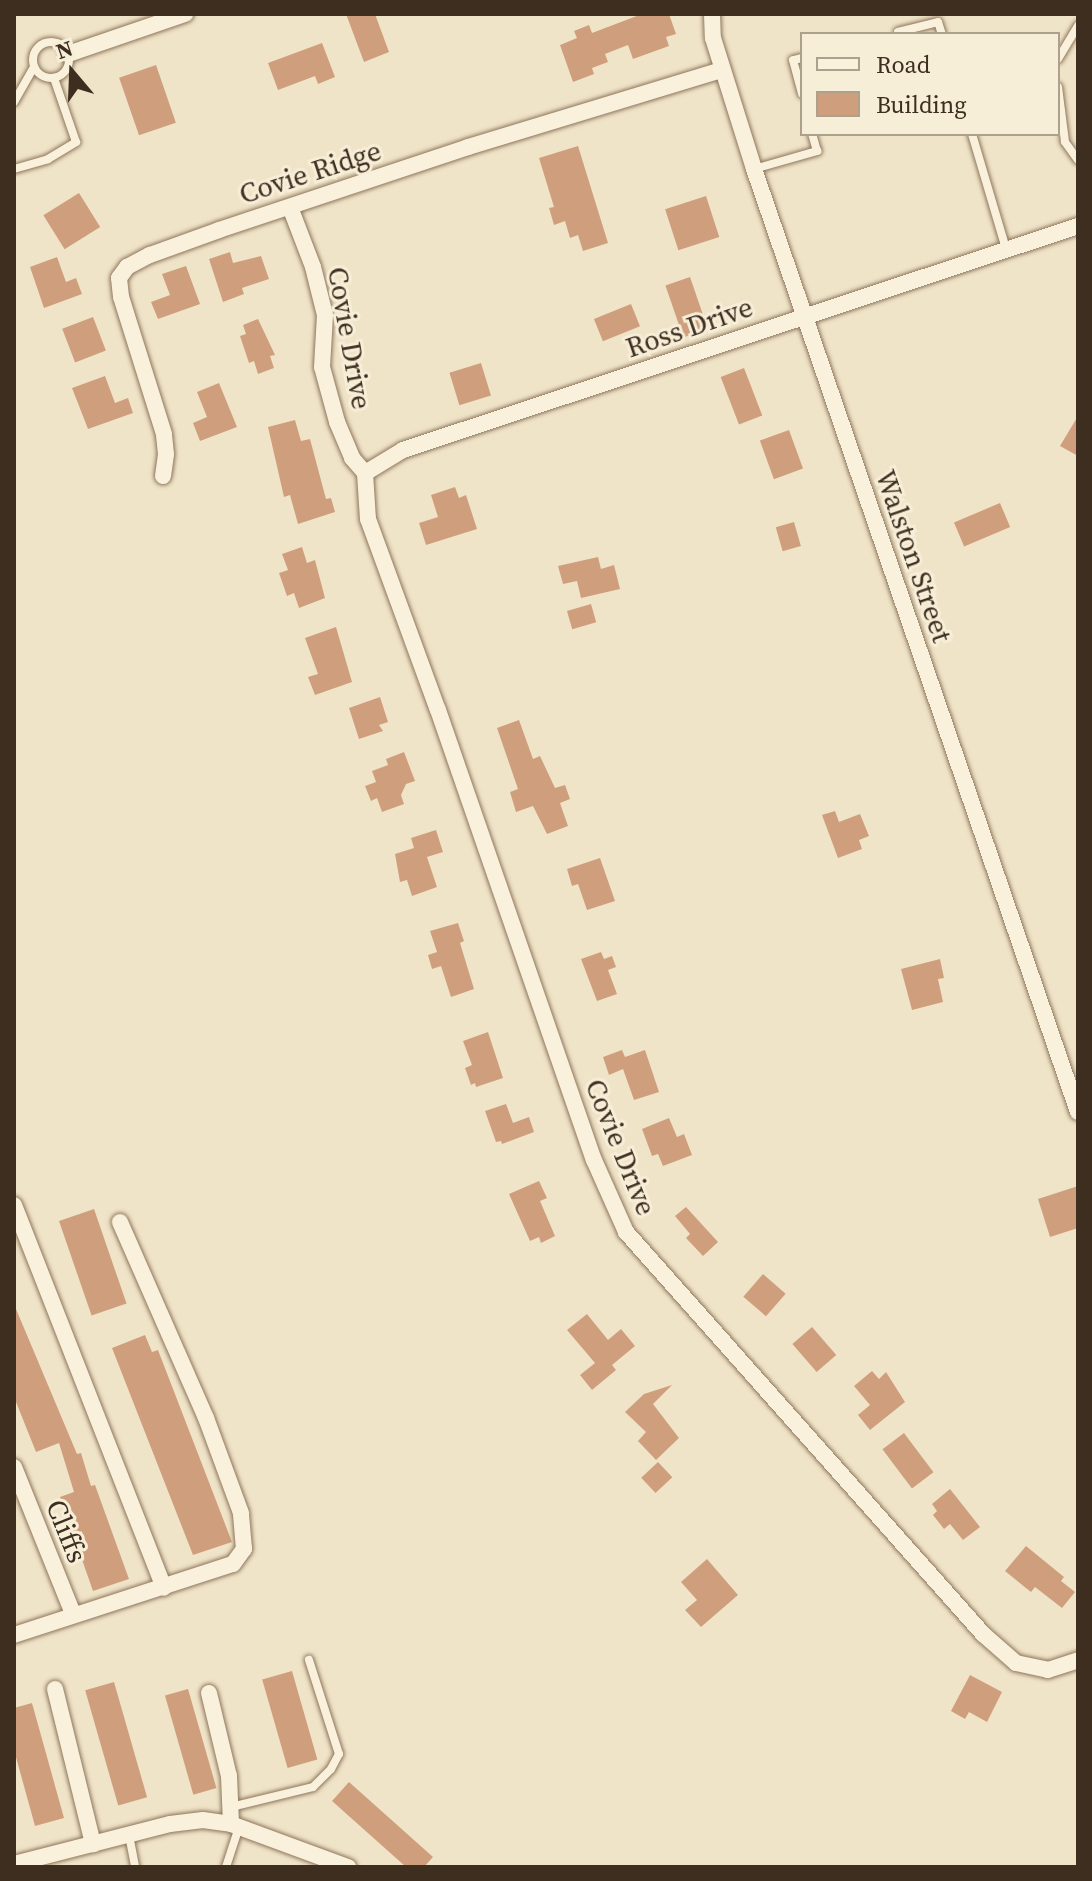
<!DOCTYPE html>
<html>
<head>
<meta charset="utf-8">
<style>
	body { margin:0 }
	#map { position:relative; width:1092px; height:1881px; overflow:hidden; background:#f0e4c8; font-family:"Source Serif 4",serif }
	div>[style] { position:absolute }
	[style*='--x'] { left:calc(var(--x)*1px); top:calc(var(--y)*1px); width:calc(var(--w)*1px); rotate:calc(var(--a)*1deg) }
	.building>* { inset:0; background:#cf9f7d; transform-origin:0 0 }
	.roads { filter:drop-shadow(0 0 2px #8d765c) drop-shadow(0 0 2px #8d765c) }
	.lane>* { height:8px; margin:-4px; padding:0 4px; transform-origin:4px; border-radius:4px; background:#faf1dc }
	.lane>.ring { margin:-4px; padding:0; box-sizing:content-box; background:none; border:8px solid #faf1dc; border-radius:50% }
	.street>* { height:16px; margin:-8px; padding:0 8px; transform-origin:8px; border-radius:8px; background:#faf1dc }
	span { translate:-50% -50%; white-space:nowrap; text-align:center; line-height:1.15; -webkit-text-stroke:6px #f7eed8; paint-order:stroke }
	.street-label { font-size:28px; color:#3d2e20 }
	.frame { position:absolute; inset:0; border:16px solid #3d2e20; pointer-events:none }
	.legend { position:absolute; left:800px; top:32px; width:260px; height:104px; box-sizing:border-box; background:#f7eed8; border:2px solid #ada18e; margin:0; padding:10px 14px; list-style:none; font-size:24px; color:#3d2e20 }
	.legend li { display:flex; align-items:center; gap:16px; height:40px }
	.legend b { width:40px; border:2px solid #ada18e }
	.north { position:absolute; left:32px; top:32px; width:80px; height:80px; -webkit-text-stroke:6px #f7eed8; paint-order:stroke; rotate:341deg; font-size:22px; font-weight:700; line-height:32px; text-align:center; color:#3d2e20 }
	.north::after { content:''; display:block; margin:auto; width:28px; height:36px; background:#3d2e20; clip-path:polygon(50% 0,100% 100%,50% 72%,0 100%) }
</style>
</head>
<body>
<div id="map">
	<div class="building">
		<i style="clip-path:polygon(346px 14px,375px 14px,389px 52px,364px 62px)"></i>
		<i style="clip-path:polygon(642px 14px,669px 14px,676px 34px,666px 37px,669px 46px,633px 59px,628px 45px,605px 54px,608px 62px,592px 68px,594px 74px,573px 82px,560px 45px,577px 38px,574px 31px,589px 25px,592px 33px)"></i>
		<i style="clip-path:polygon(322px 43px,335px 77px,318px 84px,315px 76px,278px 90px,268px 63px)"></i>
		<i style="left:156px;top:65px;width:61px;height:39px;rotate:71deg"></i>
		<i style="clip-path:polygon(578px 146px,608px 243px,583px 251px,578px 235px,570px 238px,565px 221px,554px 225px,549px 208px,554px 207px,539px 158px)"></i>
		<i style="left:79px;top:193px;width:40px;height:42px;rotate:58deg"></i>
		<i style="left:706px;top:196px;width:43px;height:43px;rotate:72deg"></i>
		<i style="clip-path:polygon(230px 252px,233px 263px,261px 256px,269px 279px,242px 288px,244px 294px,223px 302px,209px 259px)"></i>
		<i style="clip-path:polygon(57px 257px,66px 282px,76px 278px,82px 294px,44px 308px,30px 267px)"></i>
		<i style="clip-path:polygon(186px 266px,200px 304px,158px 319px,151px 302px,170px 295px,162px 274px)"></i>
		<i style="left:690px;top:277px;width:55px;height:26px;rotate:71deg"></i>
		<i style="left:631px;top:304px;width:24px;height:40px;rotate:68deg"></i>
		<i style="left:93px;top:317px;width:36px;height:33px;rotate:69deg"></i>
		<i style="clip-path:polygon(258px 319px,275px 355px,270px 356px,274px 368px,258px 374px,254px 361px,249px 363px,240px 336px,246px 334px,243px 325px)"></i>
		<i style="left:481px;top:363px;width:34px;height:33px;rotate:73deg"></i>
		<i style="left:744px;top:368px;width:51px;height:25px;rotate:69deg"></i>
		<i style="clip-path:polygon(105px 376px,115px 403px,128px 398px,133px 413px,88px 429px,72px 388px)"></i>
		<i style="clip-path:polygon(219px 383px,237px 427px,200px 441px,193px 423px,207px 417px,197px 392px)"></i>
		<i style="clip-path:polygon(1078px 416px,1078px 456px,1060px 446px)"></i>
		<i style="clip-path:polygon(295px 420px,301px 441px,310px 439px,326px 499px,331px 498px,335px 512px,298px 524px,290px 495px,284px 497px,268px 427px)"></i>
		<i style="left:789px;top:430px;width:41px;height:31px;rotate:70deg"></i>
		<i style="clip-path:polygon(455px 487px,459px 498px,466px 495px,477px 529px,426px 545px,419px 523px,438px 517px,431px 495px)"></i>
		<i style="left:1000px;top:503px;width:26px;height:50px;rotate:67deg"></i>
		<i style="left:794px;top:522px;width:25px;height:19px;rotate:74deg"></i>
		<i style="clip-path:polygon(302px 547px,307px 563px,315px 560px,325px 598px,299px 608px,294px 593px,287px 596px,279px 573px,288px 570px,282px 554px)"></i>
		<i style="clip-path:polygon(598px 557px,601px 569px,614px 565px,620px 589px,581px 598px,577px 581px,563px 584px,558px 566px)"></i>
		<i style="left:591px;top:604px;width:19px;height:25px;rotate:74deg"></i>
		<i style="clip-path:polygon(336px 627px,352px 682px,315px 695px,308px 677px,318px 674px,305px 638px)"></i>
		<i style="clip-path:polygon(380px 697px,388px 722px,379px 725px,383px 731px,359px 739px,349px 708px)"></i>
		<i style="clip-path:polygon(519px 720px,533px 759px,540px 756px,555px 788px,565px 785px,570px 799px,560px 803px,568px 826px,547px 834px,533px 806px,516px 812px,510px 792px,518px 789px,497px 728px)"></i>
		<i style="clip-path:polygon(404px 752px,415px 781px,406px 784px,401px 795px,404px 804px,382px 812px,377px 798px,371px 801px,365px 786px,376px 782px,372px 771px,388px 765px,386px 759px)"></i>
		<i style="clip-path:polygon(835px 811px,839px 822px,860px 814px,869px 836px,859px 840px,862px 849px,838px 858px,822px 815px)"></i>
		<i style="clip-path:polygon(436px 830px,443px 852px,427px 857px,437px 887px,412px 896px,407px 880px,400px 882px,395px 854px,414px 848px,411px 838px)"></i>
		<i style="clip-path:polygon(600px 858px,615px 901px,587px 910px,578px 884px,572px 886px,567px 869px)"></i>
		<i style="clip-path:polygon(458px 923px,464px 941px,460px 943px,474px 989px,451px 997px,441px 966px,432px 969px,428px 955px,437px 952px,430px 931px)"></i>
		<i style="clip-path:polygon(601px 952px,604px 959px,612px 956px,616px 967px,608px 970px,617px 994px,597px 1001px,581px 959px)"></i>
		<i style="clip-path:polygon(940px 959px,944px 978px,938px 979px,943px 1002px,912px 1010px,901px 969px)"></i>
		<i style="clip-path:polygon(488px 1032px,503px 1078px,476px 1087px,475px 1083px,471px 1085px,465px 1068px,472px 1065px,463px 1041px)"></i>
		<i style="clip-path:polygon(622px 1050px,625px 1057px,645px 1050px,659px 1092px,634px 1100px,623px 1069px,609px 1075px,603px 1057px)"></i>
		<i style="clip-path:polygon(506px 1104px,513px 1123px,529px 1117px,534px 1132px,502px 1144px,501px 1141px,496px 1142px,485px 1111px)"></i>
		<i style="clip-path:polygon(669px 1118px,677px 1137px,684px 1134px,692px 1155px,663px 1166px,658px 1154px,652px 1156px,642px 1129px)"></i>
		<i style="clip-path:polygon(539px 1181px,547px 1198px,540px 1201px,555px 1236px,541px 1243px,539px 1237px,530px 1241px,509px 1194px)"></i>
		<i style="clip-path:polygon(1078px 1186px,1078px 1228px,1050px 1237px,1038px 1199px)"></i>
		<i style="clip-path:polygon(686px 1207px,718px 1242px,703px 1256px,686px 1238px,690px 1234px,675px 1216px)"></i>
		<i style="left:94px;top:1209px;width:100px;height:37px;rotate:71deg"></i>
		<i style="left:763px;top:1274px;width:30px;height:30px;rotate:41deg"></i>
		<i style="clip-path:polygon(16px 1309px,77px 1454px,81px 1453px,91px 1486px,95px 1485px,129px 1579px,93px 1591px,60px 1497px,74px 1492px,59px 1443px,36px 1452px,14px 1397px)"></i>
		<i style="clip-path:polygon(587px 1314px,608px 1340px,621px 1329px,635px 1346px,612px 1365px,616px 1370px,592px 1390px,580px 1375px,595px 1363px,567px 1330px)"></i>
		<i style="left:812px;top:1327px;width:37px;height:26px;rotate:49deg"></i>
		<i style="clip-path:polygon(145px 1335px,152px 1352px,158px 1350px,232px 1542px,193px 1555px,112px 1348px)"></i>
		<i style="clip-path:polygon(872px 1371px,879px 1379px,886px 1372px,905px 1402px,870px 1430px,858px 1415px,870px 1405px,854px 1386px)"></i>
		<i style="clip-path:polygon(672px 1385px,653px 1404px,679px 1438px,656px 1460px,638px 1441px,646px 1432px,625px 1412px,644px 1394px)"></i>
		<i style="left:904px;top:1433px;width:49px;height:27px;rotate:53deg"></i>
		<i style="left:658px;top:1462px;width:21px;height:23px;rotate:47deg"></i>
		<i style="clip-path:polygon(950px 1489px,980px 1527px,963px 1540px,950px 1524px,944px 1529px,933px 1515px,937px 1511px,932px 1504px)"></i>
		<i style="clip-path:polygon(1026px 1546px,1064px 1577px,1061px 1581px,1075px 1592px,1062px 1608px,1035px 1587px,1031px 1592px,1005px 1571px)"></i>
		<i style="clip-path:polygon(707px 1559px,738px 1595px,701px 1627px,685px 1610px,697px 1600px,681px 1582px)"></i>
		<i style="left:292px;top:1671px;width:92px;height:31px;rotate:74deg"></i>
		<i style="clip-path:polygon(970px 1675px,1002px 1692px,987px 1722px,969px 1712px,965px 1719px,951px 1711px)"></i>
		<i style="left:114px;top:1682px;width:120px;height:30px;rotate:74deg"></i>
		<i style="left:188px;top:1689px;width:103px;height:24px;rotate:74deg"></i>
		<i style="clip-path:polygon(32px 1703px,64px 1818px,35px 1826px,14px 1750px,14px 1708px)"></i>
		<i style="clip-path:polygon(349px 1782px,433px 1857px,424px 1867px,406px 1867px,332px 1801px)"></i>
	</div>
	<div class="roads">
		<div class="lane">
			<i style="--x:898;--y:32;--w:41;--a:-14"></i>
			<i style="--x:938;--y:22;--w:13;--a:72"></i>
			<i class="ring" style="left:33px;top:42px;width:28px;height:28px"></i>
			<i style="--x:802;--y:58;--w:9;--a:167"></i>
			<i style="--x:793;--y:60;--w:35;--a:75"></i>
			<i style="--x:1058;--y:59;--w:39;--a:-59"></i>
			<i style="--x:1058;--y:87;--w:55;--a:82.7"></i>
			<i style="--x:1065;--y:142;--w:22;--a:54"></i>
			<i style="--x:14;--y:102;--w:40;--a:-60.3"></i>
			<i style="--x:972;--y:134;--w:120;--a:73.5"></i>
			<i style="--x:14;--y:169;--w:35;--a:-16"></i>
			<i style="--x:48;--y:159;--w:33;--a:-31"></i>
			<i style="--x:76;--y:142;--w:68;--a:-109"></i>
			<i style="--x:754;--y:169;--w:66;--a:-15.9"></i>
			<i style="--x:817;--y:151;--w:18;--a:-106"></i>
			<i style="--x:231;--y:1807;--w:84;--a:-13.7"></i>
			<i style="--x:313;--y:1787;--w:25;--a:-45"></i>
			<i style="--x:331;--y:1769;--w:17;--a:-62"></i>
			<i style="--x:339;--y:1754;--w:99;--a:-107.7"></i>
			<i style="--x:129;--y:1835;--w:33;--a:79"></i>
			<i style="--x:226;--y:1867;--w:42;--a:-72"></i>
		</div>
		<div class="street">
			<i style="--x:712;--y:14;--w:24;--a:88"></i>
			<i style="--x:713;--y:38;--w:137;--a:72.6"></i>
			<i style="--x:754;--y:169;--w:997;--a:71.04"></i>
			<i style="--x:68;--y:54;--w:124;--a:-18.9"></i>
			<i style="--x:290;--y:207;--w:64;--a:69"></i>
			<i style="--x:313;--y:267;--w:49;--a:76"></i>
			<i style="--x:325;--y:315;--w:52;--a:93.3"></i>
			<i style="--x:322;--y:367;--w:57;--a:74.7"></i>
			<i style="--x:337;--y:422;--w:39;--a:67"></i>
			<i style="--x:352;--y:458;--w:20;--a:49"></i>
			<i style="--x:1078;--y:226;--w:711;--a:161.64"></i>
			<i style="--x:403;--y:450;--w:44;--a:148.8"></i>
			<i style="--x:365;--y:473;--w:46;--a:86.3"></i>
			<i style="--x:368;--y:519;--w:203;--a:69.9"></i>
			<i style="--x:438;--y:710;--w:476;--a:70.9"></i>
			<i style="--x:594;--y:1160;--w:79;--a:66"></i>
			<i style="--x:626;--y:1232;--w:538;--a:48.39"></i>
			<i style="--x:983;--y:1634;--w:44;--a:41.3"></i>
			<i style="--x:1016;--y:1663;--w:33;--a:12"></i>
			<i style="--x:1048;--y:1670;--w:32;--a:-18"></i>
			<i style="--x:163;--y:476;--w:22;--a:-82"></i>
			<i style="--x:166;--y:454;--w:20;--a:-96"></i>
			<i style="--x:164;--y:434;--w:144;--a:-107.4"></i>
			<i style="--x:121;--y:297;--w:19;--a:-96"></i>
			<i style="--x:119;--y:278;--w:14;--a:-54"></i>
			<i style="--x:127;--y:267;--w:26;--a:-28"></i>
			<i style="--x:150;--y:255;--w:73;--a:-19.9"></i>
			<i style="--x:219;--y:230;--w:262;--a:-18.4"></i>
			<i style="--x:468;--y:147;--w:265;--a:-16.9"></i>
			<i style="--x:14;--y:1205;--w:411;--a:68.6"></i>
			<i style="--x:14;--y:1467;--w:158;--a:68.1"></i>
			<i style="--x:14;--y:1635;--w:230;--a:-18"></i>
			<i style="--x:233;--y:1564;--w:19;--a:-54"></i>
			<i style="--x:244;--y:1549;--w:36;--a:-95"></i>
			<i style="--x:241;--y:1513;--w:101;--a:-110.2"></i>
			<i style="--x:206;--y:1418;--w:214;--a:-113.7"></i>
			<i style="--x:55;--y:1689;--w:160;--a:76.2"></i>
			<i style="--x:209;--y:1693;--w:85;--a:76.5"></i>
			<i style="--x:229;--y:1776;--w:48;--a:87.6"></i>
			<i style="--x:14;--y:1864;--w:161;--a:-14.4"></i>
			<i style="--x:170;--y:1824;--w:33;--a:-7"></i>
			<i style="--x:203;--y:1820;--w:28;--a:8"></i>
			<i style="--x:231;--y:1824;--w:125;--a:20.2"></i>
		</div>
	</div>
	<div class="street-label">
		<span style="left:310px;top:172px;rotate:-18deg">Covie Ridge</span>
		<span style="left:689px;top:327px;rotate:-19deg">Ross Drive</span>
		<span style="left:350px;top:338px;rotate:80deg">Covie Drive</span>
		<span style="left:914px;top:556px;rotate:71deg">Walston Street</span>
		<span style="left:621px;top:1147px;rotate:68deg">Covie Drive</span>
		<span style="left:67px;top:1531px;rotate:68deg">Cliffs</span>
	</div>
	<div class="frame"></div>
	<ul class="legend">
	<li><b style="height:10px;background:#faf1dc"></b>Road</li>
	<li><b style="height:22px;background:#cf9f7d"></b>Building</li>
	</ul>
	<div class="north">N</div>
</div>
</body>
</html>
